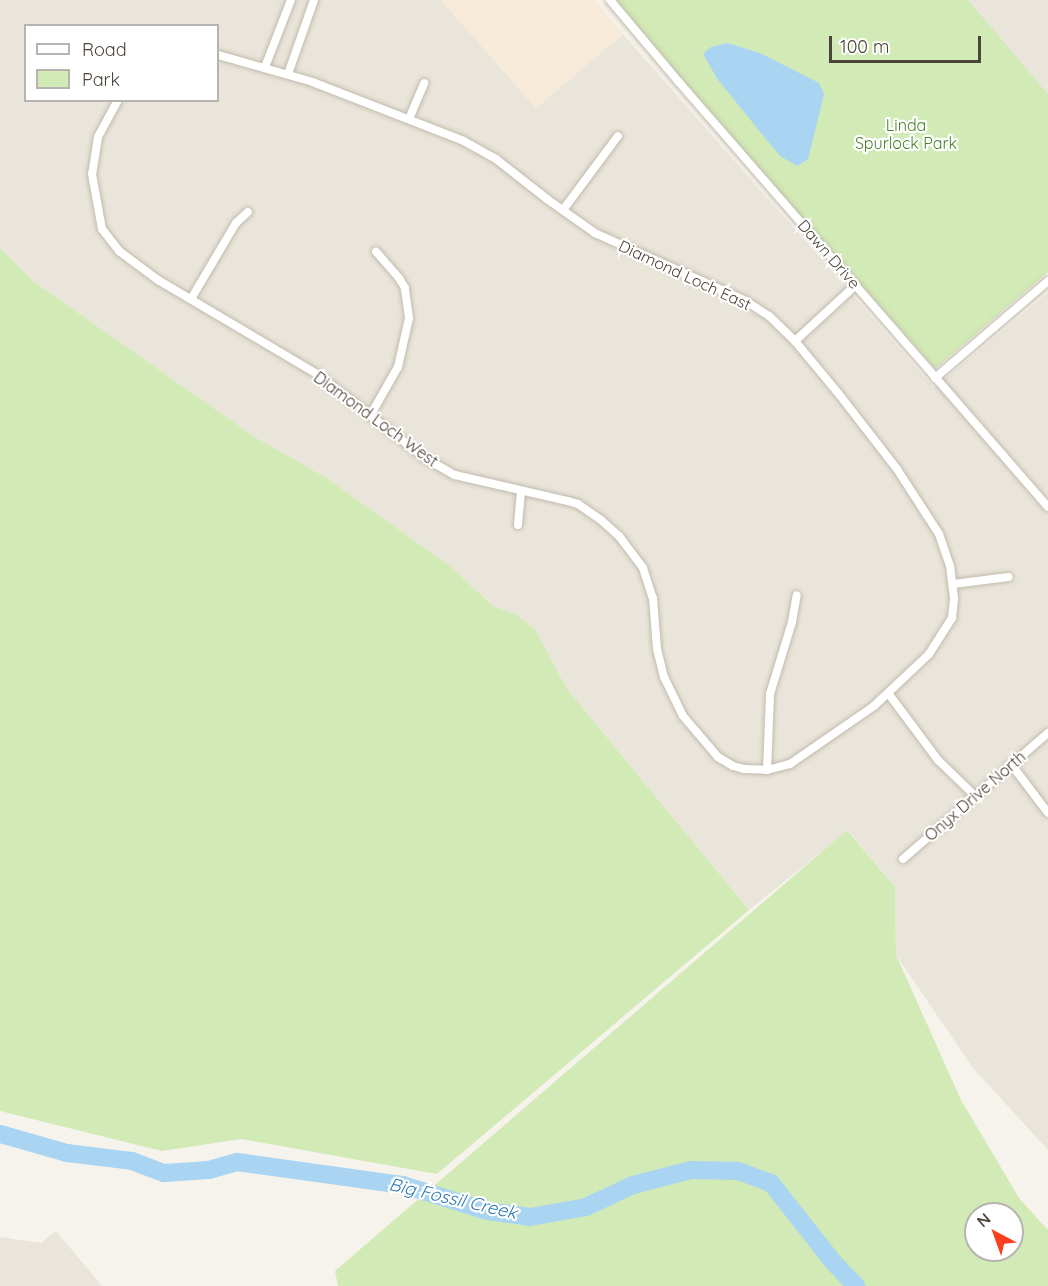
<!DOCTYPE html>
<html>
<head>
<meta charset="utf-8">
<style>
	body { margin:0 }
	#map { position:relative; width:1048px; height:1286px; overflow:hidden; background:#f6f3ec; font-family:Quicksand,sans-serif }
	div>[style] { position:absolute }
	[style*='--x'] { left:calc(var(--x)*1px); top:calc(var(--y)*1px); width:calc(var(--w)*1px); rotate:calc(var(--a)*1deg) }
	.residential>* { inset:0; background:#eae5da }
	.commercial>* { inset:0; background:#f7ead8 }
	.green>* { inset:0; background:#d2eab5 }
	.water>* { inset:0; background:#a9d4f2 }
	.river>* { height:18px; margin:-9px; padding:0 9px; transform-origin:9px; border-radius:9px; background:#a9d4f2 }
	.roads { filter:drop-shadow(0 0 2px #c2bbae) drop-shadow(0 0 2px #c2bbae) }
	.minor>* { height:8px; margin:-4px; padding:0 4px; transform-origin:4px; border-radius:4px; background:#fff }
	span { translate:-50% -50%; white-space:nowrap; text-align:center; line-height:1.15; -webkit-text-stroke:4.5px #fff; paint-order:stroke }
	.park-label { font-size:16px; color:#4a7f2a }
	.street-label { font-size:16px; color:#4b4439 }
	.water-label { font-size:18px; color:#2e7ab2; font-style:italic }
	.legend { position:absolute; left:24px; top:24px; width:195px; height:78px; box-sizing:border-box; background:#fff; border:2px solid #b7b4b0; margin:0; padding:8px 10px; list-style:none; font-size:18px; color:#4b4439 }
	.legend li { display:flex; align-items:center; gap:12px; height:30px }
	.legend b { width:30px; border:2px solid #b7b4b0 }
	.north { position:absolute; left:964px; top:1202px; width:60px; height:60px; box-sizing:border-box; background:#fff; border:2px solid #b7b4b0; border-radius:50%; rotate:319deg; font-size:16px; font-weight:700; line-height:24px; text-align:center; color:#4b4439 }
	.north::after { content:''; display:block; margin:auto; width:21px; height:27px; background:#fc3f1d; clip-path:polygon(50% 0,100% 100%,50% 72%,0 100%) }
	.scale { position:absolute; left:829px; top:36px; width:152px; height:27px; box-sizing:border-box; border:3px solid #4b4439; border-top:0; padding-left:8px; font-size:18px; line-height:21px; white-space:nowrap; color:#4b4439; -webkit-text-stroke:4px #fff; paint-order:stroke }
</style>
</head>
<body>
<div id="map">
	<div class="residential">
		<i style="clip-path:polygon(evenodd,0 0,441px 0,536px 108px,623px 34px,934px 388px,1048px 293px,1048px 1150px,973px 1068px,896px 955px,895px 887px,848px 830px,749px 910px,567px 689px,535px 629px,515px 614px,493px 606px,450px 566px,325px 477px,253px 436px,33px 281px,0 248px,0 0,26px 26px,218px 26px,218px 100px,26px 100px,26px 26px)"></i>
		<i style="clip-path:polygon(968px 0,1048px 0,1048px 94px,1013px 54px)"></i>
		<i style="clip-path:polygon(56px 1231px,102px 1286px,0 1286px,0 1237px,41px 1243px)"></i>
	</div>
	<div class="commercial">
		<i style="clip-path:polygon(441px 0,595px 0,623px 34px,536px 108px)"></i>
	</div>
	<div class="green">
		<i style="clip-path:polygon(614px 0,968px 0,1048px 94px,1048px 272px,935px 369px,623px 15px)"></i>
		<i style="clip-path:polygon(0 248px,33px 281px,253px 436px,325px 477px,450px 566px,493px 606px,515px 614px,535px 629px,567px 689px,749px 910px,437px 1174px,241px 1139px,162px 1151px,0 1111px)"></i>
		<i style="clip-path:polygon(evenodd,847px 830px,895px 887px,896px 955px,961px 1100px,1019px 1198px,1048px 1230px,1048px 1286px,338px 1286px,335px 1271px,847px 830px,976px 1214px,1012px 1214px,1012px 1250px,976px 1250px,976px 1214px)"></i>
	</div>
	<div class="water">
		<i style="clip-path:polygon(727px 43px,760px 53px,819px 83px,824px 94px,819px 115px,808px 159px,797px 166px,780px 156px,718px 80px,703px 54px,711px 47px)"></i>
	</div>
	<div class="river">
		<i style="--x:0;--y:1134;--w:70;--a:15.8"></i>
		<i style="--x:67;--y:1153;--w:65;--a:7"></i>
		<i style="--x:132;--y:1161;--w:34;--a:21"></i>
		<i style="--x:164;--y:1173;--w:45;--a:-3.8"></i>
		<i style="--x:209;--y:1170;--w:29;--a:-16"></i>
		<i style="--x:237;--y:1162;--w:168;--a:7.9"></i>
		<i style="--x:403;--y:1185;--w:88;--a:17.2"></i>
		<i style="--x:487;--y:1211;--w:43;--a:7.9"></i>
		<i style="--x:530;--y:1217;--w:57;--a:-10.1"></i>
		<i style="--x:586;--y:1207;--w:52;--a:-25.1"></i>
		<i style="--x:633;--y:1185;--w:60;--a:-14.5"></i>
		<i style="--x:691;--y:1170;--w:47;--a:1.2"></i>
		<i style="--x:738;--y:1171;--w:35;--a:20"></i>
		<i style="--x:771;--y:1183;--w:102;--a:51.8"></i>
		<i style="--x:834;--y:1263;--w:32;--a:46"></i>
	</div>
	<div class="roads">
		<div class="minor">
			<i style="--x:610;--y:0;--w:106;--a:50"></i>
			<i style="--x:678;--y:81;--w:564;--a:49.02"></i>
			<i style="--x:265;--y:67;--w:72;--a:-68.8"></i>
			<i style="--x:288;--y:74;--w:78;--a:-70.6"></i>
			<i style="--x:118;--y:100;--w:42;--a:118.4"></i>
			<i style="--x:98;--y:137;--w:37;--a:99"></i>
			<i style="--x:92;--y:174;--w:56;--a:79.7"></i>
			<i style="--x:102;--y:229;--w:28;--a:52"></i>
			<i style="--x:119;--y:251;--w:49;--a:36.6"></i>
			<i style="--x:158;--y:280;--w:185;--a:30.6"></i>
			<i style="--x:317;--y:374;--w:137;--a:37.9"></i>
			<i style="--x:425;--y:458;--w:34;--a:30"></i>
			<i style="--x:455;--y:475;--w:116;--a:13"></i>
			<i style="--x:568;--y:501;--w:10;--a:17"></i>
			<i style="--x:578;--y:504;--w:28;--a:35"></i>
			<i style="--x:601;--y:520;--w:24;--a:42"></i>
			<i style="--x:619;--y:536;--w:40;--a:53"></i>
			<i style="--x:643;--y:568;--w:32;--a:72"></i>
			<i style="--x:653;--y:598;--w:51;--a:85.5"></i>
			<i style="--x:657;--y:649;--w:29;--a:76"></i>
			<i style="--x:664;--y:677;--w:43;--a:64"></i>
			<i style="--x:683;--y:716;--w:54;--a:49.5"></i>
			<i style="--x:718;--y:757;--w:17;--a:31"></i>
			<i style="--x:733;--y:766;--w:11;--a:15"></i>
			<i style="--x:744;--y:769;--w:23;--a:2"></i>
			<i style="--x:767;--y:770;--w:24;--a:-15"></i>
			<i style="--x:790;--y:764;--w:102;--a:-34.6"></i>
			<i style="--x:874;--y:706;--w:76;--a:-43.4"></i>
			<i style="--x:929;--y:654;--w:43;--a:-57.4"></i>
			<i style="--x:952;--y:618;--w:20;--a:-84"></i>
			<i style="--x:954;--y:598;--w:32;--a:-97"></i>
			<i style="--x:950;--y:566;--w:34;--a:-109"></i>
			<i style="--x:939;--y:534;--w:77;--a:-122.9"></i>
			<i style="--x:897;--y:469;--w:96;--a:-127.8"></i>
			<i style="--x:838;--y:393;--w:67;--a:-129.6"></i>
			<i style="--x:795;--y:341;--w:36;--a:-136"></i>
			<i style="--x:769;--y:316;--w:27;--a:-147"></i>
			<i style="--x:746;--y:301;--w:166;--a:-155.8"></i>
			<i style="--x:595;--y:233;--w:59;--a:-144.7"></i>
			<i style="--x:547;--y:199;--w:65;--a:-141.9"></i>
			<i style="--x:496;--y:159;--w:37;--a:-151"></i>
			<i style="--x:464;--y:141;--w:162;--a:-158.7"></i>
			<i style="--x:313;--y:82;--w:99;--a:-164.1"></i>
			<i style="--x:409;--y:119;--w:39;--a:-67"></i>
			<i style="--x:563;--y:210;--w:92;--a:-53.4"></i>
			<i style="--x:191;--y:299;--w:88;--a:-59.4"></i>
			<i style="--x:236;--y:223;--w:16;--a:-43"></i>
			<i style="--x:795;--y:341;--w:83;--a:-42.6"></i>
			<i style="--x:935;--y:378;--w:149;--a:-40.6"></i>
			<i style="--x:370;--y:416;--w:56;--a:-60.3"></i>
			<i style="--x:398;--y:367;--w:50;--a:-77.3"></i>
			<i style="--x:409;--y:318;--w:30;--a:-98"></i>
			<i style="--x:405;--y:288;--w:12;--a:-121"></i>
			<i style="--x:399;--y:278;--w:35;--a:-131"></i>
			<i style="--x:518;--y:525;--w:33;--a:-85"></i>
			<i style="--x:953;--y:584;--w:56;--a:-7.1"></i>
			<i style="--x:888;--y:693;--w:84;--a:53.3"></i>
			<i style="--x:938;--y:760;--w:52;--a:44.2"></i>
			<i style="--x:1011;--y:764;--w:61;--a:52.9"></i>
			<i style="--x:767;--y:770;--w:76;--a:-87.7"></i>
			<i style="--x:770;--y:694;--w:75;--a:-73"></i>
			<i style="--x:792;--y:622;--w:27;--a:-80"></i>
			<i style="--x:903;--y:859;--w:192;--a:-41"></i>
		</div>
	</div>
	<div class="park-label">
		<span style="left:906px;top:134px">Linda<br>Spurlock Park</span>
	</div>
	<div class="street-label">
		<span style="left:829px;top:254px;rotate:49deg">Dawn Drive</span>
		<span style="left:685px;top:275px;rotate:25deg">Diamond Loch East</span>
		<span style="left:376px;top:419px;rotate:36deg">Diamond Loch West</span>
		<span style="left:975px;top:796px;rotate:-41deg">Onyx Drive North</span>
	</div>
	<div class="water-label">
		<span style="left:453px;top:1199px;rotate:13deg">Big Fossil Creek</span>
	</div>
	<ul class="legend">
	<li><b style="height:8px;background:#fff"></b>Road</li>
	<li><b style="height:16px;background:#d2eab5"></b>Park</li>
	</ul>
	<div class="north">N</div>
	<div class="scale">100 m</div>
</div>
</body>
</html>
